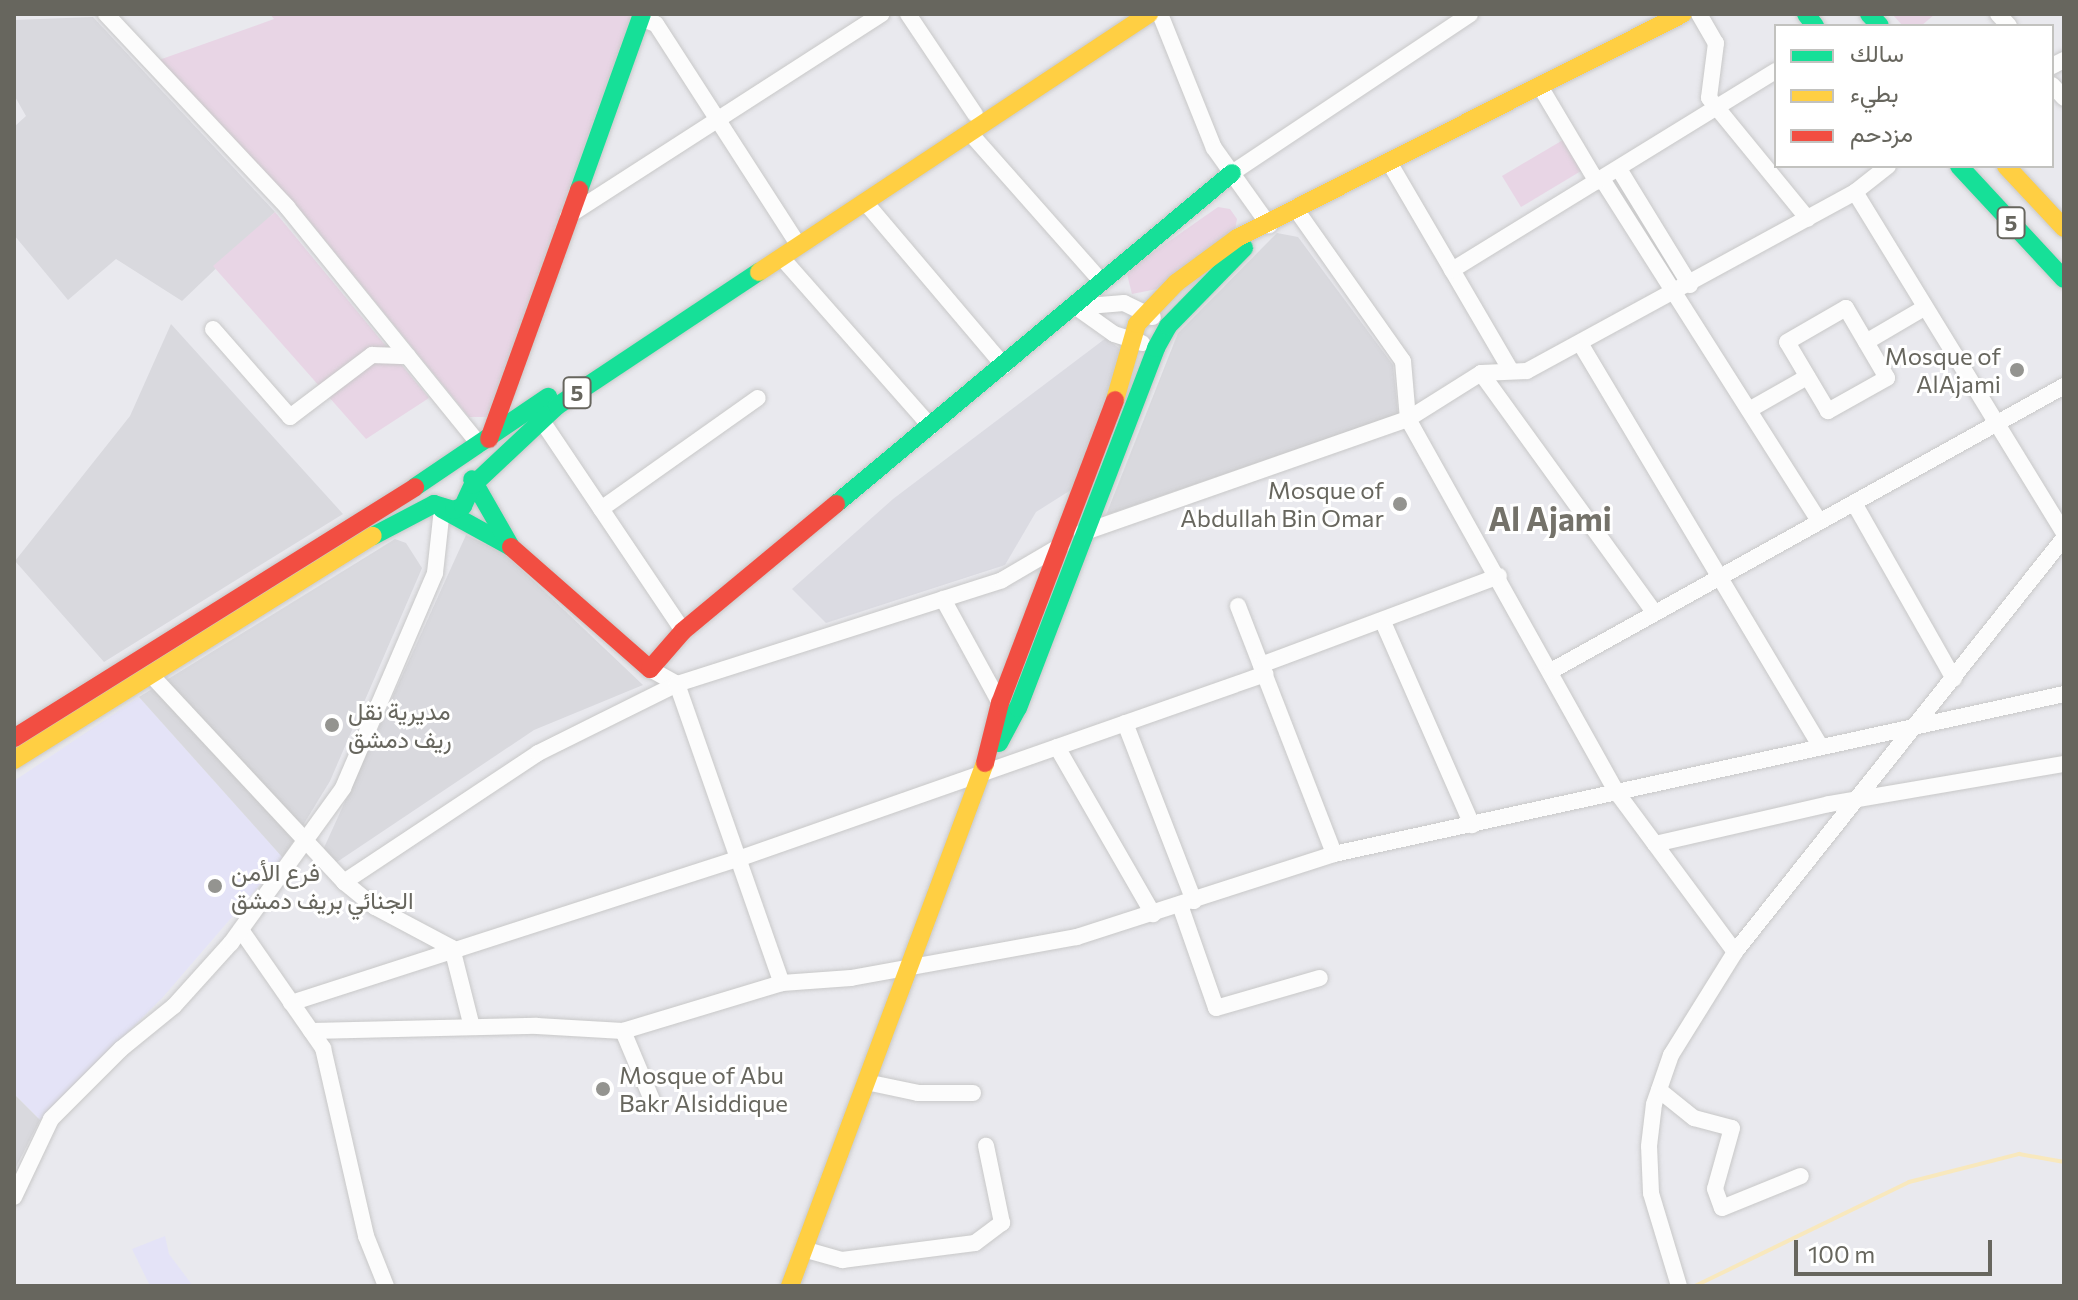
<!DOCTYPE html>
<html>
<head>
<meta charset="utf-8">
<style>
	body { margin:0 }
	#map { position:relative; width:2078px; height:1300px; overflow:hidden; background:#e9e9ee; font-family:Commissioner,Vazirmatn,sans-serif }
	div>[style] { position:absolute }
	.commercial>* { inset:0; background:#e4e3f7 }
	.industrial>* { inset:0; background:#d9d9de }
	.education>* { inset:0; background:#dbdbe2 }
	.green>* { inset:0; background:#e8d5e5 }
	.stream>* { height:4px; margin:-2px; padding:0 2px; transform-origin:2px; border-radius:2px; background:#f8e8bd }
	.roads { filter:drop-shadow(0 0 2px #c8c8c8) drop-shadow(0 0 2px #c8c8c8) }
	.street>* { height:16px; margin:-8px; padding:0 8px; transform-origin:8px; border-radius:8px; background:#fcfcfc }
	.fast>* { height:18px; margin:-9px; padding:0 9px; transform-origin:9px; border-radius:9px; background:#16e098 }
	.slow>* { height:18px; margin:-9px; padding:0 9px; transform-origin:9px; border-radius:9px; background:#ffcf43 }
	.jam>* { height:18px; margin:-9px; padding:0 9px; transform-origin:9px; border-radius:9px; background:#f24e42 }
	.dots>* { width:22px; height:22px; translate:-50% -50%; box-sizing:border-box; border:4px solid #fff; border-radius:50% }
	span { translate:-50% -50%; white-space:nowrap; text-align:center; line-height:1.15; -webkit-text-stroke:6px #fff; paint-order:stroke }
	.shield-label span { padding:2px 6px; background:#fff; border:2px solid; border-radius:6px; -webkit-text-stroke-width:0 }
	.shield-label { font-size:22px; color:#67665e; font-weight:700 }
	.poi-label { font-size:24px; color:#67665e }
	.right { translate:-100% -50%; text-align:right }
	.left { translate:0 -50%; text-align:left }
	.district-label { font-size:32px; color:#74726a; font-weight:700 }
	.frame { position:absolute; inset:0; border:16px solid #67665e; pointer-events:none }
	.legend { position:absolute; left:1774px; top:24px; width:280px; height:144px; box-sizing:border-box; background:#fff; border:2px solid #c2c2bf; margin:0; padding:10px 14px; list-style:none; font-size:24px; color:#67665e }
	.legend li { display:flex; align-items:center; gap:16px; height:40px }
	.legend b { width:40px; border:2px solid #c2c2bf }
	.scale { position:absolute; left:1794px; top:1240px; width:198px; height:36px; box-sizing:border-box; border:4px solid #67665e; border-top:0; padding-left:10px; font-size:24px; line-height:28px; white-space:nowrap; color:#67665e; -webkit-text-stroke:6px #fff; paint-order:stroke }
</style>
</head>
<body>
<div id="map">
	<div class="commercial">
		<div style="clip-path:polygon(139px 697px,283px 858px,163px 997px,40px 1120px,14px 1094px,14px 781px)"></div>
		<div style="clip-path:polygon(165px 1236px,169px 1254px,193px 1286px,150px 1286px,132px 1249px)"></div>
	</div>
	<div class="industrial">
		<div style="clip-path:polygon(93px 17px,275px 212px,182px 301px,116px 259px,68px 300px,14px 235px,14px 127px,26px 116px,14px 95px,14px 20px)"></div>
		<div style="clip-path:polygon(1277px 233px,1298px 237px,1393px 365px,1398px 414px,1106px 515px,1178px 333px)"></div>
		<div style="clip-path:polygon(171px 324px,343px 514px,104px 662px,15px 561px,130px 416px)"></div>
		<div style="clip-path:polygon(466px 535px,504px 553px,643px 685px,534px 730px,337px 862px,323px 850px)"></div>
		<div style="clip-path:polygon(395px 539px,406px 543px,422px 568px,330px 781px,283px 858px,139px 697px)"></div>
		<div style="clip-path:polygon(14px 1094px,40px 1120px,14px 1171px)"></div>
	</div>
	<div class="education">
		<div style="clip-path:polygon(1106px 338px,1125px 353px,1074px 488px,1036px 512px,1005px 565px,826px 623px,792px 589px,893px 499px)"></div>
	</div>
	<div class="green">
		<div style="clip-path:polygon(270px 14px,632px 14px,487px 417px,469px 417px,297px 206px,159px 60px,274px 19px)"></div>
		<div style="clip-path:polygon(1892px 14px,1935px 14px,1921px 26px,1903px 26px)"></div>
		<div style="clip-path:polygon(1563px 140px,1581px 171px,1521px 207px,1502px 176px)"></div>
		<div style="clip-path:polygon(1218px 207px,1230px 209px,1237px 219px,1235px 230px,1157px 289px,1132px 294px,1127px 274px,1138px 263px)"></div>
		<div style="clip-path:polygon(275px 212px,429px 398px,366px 439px,213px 266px)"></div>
	</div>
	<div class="stream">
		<div style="left:1695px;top:1286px;width:238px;rotate:-25.9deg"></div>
		<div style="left:1909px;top:1182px;width:114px;rotate:-14.3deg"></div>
		<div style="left:2019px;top:1154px;width:46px;rotate:10.1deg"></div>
	</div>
	<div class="roads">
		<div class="street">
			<div style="left:106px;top:14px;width:265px;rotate:46.8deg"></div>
			<div style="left:287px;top:207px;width:306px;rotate:51deg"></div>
			<div style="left:908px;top:14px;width:120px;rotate:56.2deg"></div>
			<div style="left:1160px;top:14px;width:144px;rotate:68.1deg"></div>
			<div style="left:1214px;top:148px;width:95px;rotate:54.5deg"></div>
			<div style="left:1699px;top:14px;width:34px;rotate:60deg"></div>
			<div style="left:1716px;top:43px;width:55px;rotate:97.3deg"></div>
			<div style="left:1709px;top:98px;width:156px;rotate:50.7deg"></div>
			<div style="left:1998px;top:14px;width:16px;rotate:47deg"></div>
			<div style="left:640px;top:18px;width:17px;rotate:21deg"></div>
			<div style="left:656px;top:24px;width:264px;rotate:57.2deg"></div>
			<div style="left:2052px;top:66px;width:13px;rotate:-27deg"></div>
			<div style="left:2052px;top:85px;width:18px;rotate:47deg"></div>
			<div style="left:1541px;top:88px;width:109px;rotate:59.2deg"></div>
			<div style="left:970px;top:133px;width:195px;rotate:48.5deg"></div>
			<div style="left:1389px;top:162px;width:240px;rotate:59.7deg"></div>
			<div style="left:1619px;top:169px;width:136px;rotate:58.5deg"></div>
			<div style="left:1232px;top:173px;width:286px;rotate:-33.7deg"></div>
			<div style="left:1602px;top:179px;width:406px;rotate:57.6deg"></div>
			<div style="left:1855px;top:192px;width:400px;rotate:58.5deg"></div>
			<div style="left:865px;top:202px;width:215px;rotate:49.7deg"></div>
			<div style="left:1295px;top:208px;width:187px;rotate:54.8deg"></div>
			<div style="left:1403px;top:361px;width:58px;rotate:85.1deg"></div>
			<div style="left:1408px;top:419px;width:430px;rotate:60.8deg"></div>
			<div style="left:1618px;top:794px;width:197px;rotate:53.5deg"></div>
			<div style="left:568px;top:216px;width:373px;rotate:-32.8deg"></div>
			<div style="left:782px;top:258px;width:225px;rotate:48.6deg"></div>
			<div style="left:1452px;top:270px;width:380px;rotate:-31.6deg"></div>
			<div style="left:1846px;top:308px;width:81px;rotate:59.6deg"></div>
			<div style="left:1887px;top:378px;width:68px;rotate:150.8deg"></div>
			<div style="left:1828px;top:411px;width:80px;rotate:-120.7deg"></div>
			<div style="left:1787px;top:342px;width:68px;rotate:-30deg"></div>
			<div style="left:213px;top:329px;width:117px;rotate:48.8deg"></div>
			<div style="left:290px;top:417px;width:103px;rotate:-37.1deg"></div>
			<div style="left:372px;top:355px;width:36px;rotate:2deg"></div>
			<div style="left:1866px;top:342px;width:67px;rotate:-30.4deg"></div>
			<div style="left:1142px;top:343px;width:29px;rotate:-162deg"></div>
			<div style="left:1114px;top:334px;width:47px;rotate:-144.6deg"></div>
			<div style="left:1076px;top:307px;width:48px;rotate:-4.8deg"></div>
			<div style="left:1124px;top:303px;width:32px;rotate:26deg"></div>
			<div style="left:1580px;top:343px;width:470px;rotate:59.2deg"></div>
			<div style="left:1481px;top:373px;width:296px;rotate:54.1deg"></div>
			<div style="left:1749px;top:410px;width:67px;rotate:-29.6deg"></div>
			<div style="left:542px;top:421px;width:253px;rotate:56.1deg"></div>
			<div style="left:1854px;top:503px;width:202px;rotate:60.4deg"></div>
			<div style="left:601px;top:509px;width:192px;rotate:-35.3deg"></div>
			<div style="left:1082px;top:533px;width:345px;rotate:-19.3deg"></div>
			<div style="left:1408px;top:419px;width:86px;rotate:-32.2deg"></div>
			<div style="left:1481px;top:373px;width:46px;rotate:-2.5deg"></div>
			<div style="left:1527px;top:371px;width:374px;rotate:-28.6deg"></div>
			<div style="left:1855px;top:192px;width:42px;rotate:-38.2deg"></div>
			<div style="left:943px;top:599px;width:119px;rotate:61.3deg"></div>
			<div style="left:1238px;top:606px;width:266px;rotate:68.8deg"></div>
			<div style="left:1383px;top:622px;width:222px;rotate:66.3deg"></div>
			<div style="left:1261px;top:665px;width:254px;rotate:-20.5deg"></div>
			<div style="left:650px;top:669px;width:31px;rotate:29deg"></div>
			<div style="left:677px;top:684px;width:341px;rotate:-17.7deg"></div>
			<div style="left:1002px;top:580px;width:69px;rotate:-30.3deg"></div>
			<div style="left:1551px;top:671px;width:587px;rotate:-29.05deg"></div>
			<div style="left:152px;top:676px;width:282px;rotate:47deg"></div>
			<div style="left:344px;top:882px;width:40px;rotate:39deg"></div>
			<div style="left:375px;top:907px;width:87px;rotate:28deg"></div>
			<div style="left:452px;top:948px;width:81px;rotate:75.8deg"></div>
			<div style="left:1125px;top:723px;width:191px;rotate:68.8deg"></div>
			<div style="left:1057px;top:747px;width:193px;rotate:60.1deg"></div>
			<div style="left:1655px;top:844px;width:179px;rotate:-12.9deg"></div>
			<div style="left:1829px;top:804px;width:238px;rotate:-9.7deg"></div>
			<div style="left:344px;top:882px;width:233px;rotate:-33.6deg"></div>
			<div style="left:538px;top:753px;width:155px;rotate:-26.4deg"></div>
			<div style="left:677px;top:684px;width:317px;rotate:70.7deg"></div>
			<div style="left:1180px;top:905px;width:109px;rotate:70.7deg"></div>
			<div style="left:1216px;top:1008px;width:108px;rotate:-16.1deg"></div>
			<div style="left:241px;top:930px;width:144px;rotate:55.2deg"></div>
			<div style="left:323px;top:1048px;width:193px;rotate:77.1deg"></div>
			<div style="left:366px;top:1236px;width:54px;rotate:68.2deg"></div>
			<div style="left:291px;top:1003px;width:470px;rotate:-17.9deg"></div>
			<div style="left:738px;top:859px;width:559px;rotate:-19.34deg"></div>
			<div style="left:311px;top:1031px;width:226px;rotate:-1.3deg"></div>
			<div style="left:537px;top:1026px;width:86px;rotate:3.3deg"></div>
			<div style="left:623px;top:1031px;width:166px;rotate:-16.8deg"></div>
			<div style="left:782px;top:983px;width:69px;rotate:-4.1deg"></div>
			<div style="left:851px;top:978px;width:230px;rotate:-10.3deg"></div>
			<div style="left:1077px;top:937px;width:270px;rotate:-17.9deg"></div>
			<div style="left:1334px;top:854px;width:747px;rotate:-12.36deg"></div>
			<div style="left:623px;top:1031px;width:75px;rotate:67.2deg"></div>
			<div style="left:866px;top:1082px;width:53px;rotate:11.9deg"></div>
			<div style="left:918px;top:1093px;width:55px"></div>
			<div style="left:1659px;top:1090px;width:45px;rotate:38.7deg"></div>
			<div style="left:1694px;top:1118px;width:39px;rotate:15deg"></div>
			<div style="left:1732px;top:1128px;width:63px;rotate:105.6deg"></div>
			<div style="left:1715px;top:1189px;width:20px;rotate:70deg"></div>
			<div style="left:1722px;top:1208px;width:85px;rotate:-22.1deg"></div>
			<div style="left:14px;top:1197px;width:86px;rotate:-64.6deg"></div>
			<div style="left:51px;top:1119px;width:99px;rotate:-45deg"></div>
			<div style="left:121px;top:1049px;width:68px;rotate:-39.1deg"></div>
			<div style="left:174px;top:1006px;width:85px;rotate:-47.9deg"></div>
			<div style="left:231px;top:943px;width:191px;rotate:-54.1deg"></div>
			<div style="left:343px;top:788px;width:234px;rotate:-66.8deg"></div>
			<div style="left:435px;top:573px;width:64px;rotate:-83.8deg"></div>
			<div style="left:803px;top:1249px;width:41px;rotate:15.8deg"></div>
			<div style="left:842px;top:1260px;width:134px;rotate:-7.3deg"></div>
			<div style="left:975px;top:1243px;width:34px;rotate:-37deg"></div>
			<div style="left:1002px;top:1223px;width:79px;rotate:-101.7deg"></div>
			<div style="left:1679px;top:1286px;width:97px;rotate:-106.8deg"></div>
			<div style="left:1651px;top:1193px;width:47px;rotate:-92.4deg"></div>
			<div style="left:1649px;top:1146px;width:42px;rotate:-83.2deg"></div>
			<div style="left:1654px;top:1104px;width:52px;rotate:-70.9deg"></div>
			<div style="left:1671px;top:1055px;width:121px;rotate:-58.1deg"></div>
			<div style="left:1735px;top:952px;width:529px;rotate:-51.53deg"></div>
		</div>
		<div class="fast">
			<div style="left:1806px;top:14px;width:15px;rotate:53deg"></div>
			<div style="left:1869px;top:14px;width:16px;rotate:47deg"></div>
			<div style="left:1959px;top:166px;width:154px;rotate:47.1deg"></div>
			<div style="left:579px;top:190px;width:187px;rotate:-70.3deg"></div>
			<div style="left:415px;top:487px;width:161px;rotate:-34.1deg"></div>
			<div style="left:836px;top:504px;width:516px;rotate:-39.89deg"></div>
			<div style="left:442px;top:509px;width:79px;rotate:28.8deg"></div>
			<div style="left:511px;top:547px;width:78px;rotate:-119.8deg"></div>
			<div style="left:373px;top:536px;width:69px;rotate:-27.7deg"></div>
			<div style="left:434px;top:504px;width:21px;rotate:17deg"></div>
			<div style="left:454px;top:510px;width:10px;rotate:-24deg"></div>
			<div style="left:463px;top:506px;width:23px;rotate:-65deg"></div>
			<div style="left:473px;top:485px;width:115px;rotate:-43.2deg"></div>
			<div style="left:557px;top:406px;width:242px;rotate:-33.6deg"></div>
			<div style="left:999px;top:743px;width:40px;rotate:-62deg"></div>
			<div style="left:1018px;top:708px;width:386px;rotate:-69deg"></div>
			<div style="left:1156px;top:348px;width:25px;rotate:-61deg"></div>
			<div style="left:1168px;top:326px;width:109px;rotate:-45.7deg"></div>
		</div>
		<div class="slow">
			<div style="left:2006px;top:166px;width:85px;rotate:46.9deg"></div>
			<div style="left:759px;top:272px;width:468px;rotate:-33.5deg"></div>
			<div style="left:1115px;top:400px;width:79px;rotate:-73.9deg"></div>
			<div style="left:1137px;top:324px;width:57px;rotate:-46.4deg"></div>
			<div style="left:1176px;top:283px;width:76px;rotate:-36.4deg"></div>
			<div style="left:1237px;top:238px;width:499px;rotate:-26.7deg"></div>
			<div style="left:14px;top:760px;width:423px;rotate:-32deg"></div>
			<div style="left:790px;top:1286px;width:558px;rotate:-69.55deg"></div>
		</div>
		<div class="jam">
			<div style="left:489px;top:439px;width:265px;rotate:-70.1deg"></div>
			<div style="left:511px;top:547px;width:185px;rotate:41.3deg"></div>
			<div style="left:650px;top:669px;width:50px;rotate:-49deg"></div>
			<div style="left:683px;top:631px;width:199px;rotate:-39.7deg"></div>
			<div style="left:14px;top:738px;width:473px;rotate:-32deg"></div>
			<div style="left:985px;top:763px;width:62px;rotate:-76deg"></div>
			<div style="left:1000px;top:703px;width:324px;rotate:-69.2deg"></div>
		</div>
	</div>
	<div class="dots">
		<div style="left:2017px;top:370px;background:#949490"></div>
		<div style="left:1400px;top:504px;background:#949490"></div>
		<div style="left:332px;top:725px;background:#949490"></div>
		<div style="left:215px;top:886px;background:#949490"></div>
		<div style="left:603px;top:1089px;background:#949490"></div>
	</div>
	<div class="shield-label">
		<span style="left:2011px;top:223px">5</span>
		<span style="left:577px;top:393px">5</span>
	</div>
	<div class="poi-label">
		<span class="right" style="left:2001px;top:370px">Mosque of<br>AlAjami</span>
		<span class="right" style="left:1384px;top:504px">Mosque of<br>Abdullah Bin Omar</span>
		<span class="left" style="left:348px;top:725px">مديرية نقل<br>ريف دمشق</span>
		<span class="left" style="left:231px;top:886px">فرع الأمن<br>الجنائي بريف دمشق</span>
		<span class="left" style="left:619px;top:1089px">Mosque of Abu<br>Bakr Alsiddique</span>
	</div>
	<div class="district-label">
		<span style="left:1550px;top:518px">Al Ajami</span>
	</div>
	<div class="frame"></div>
	<ul class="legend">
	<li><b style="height:10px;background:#16e098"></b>سالك</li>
	<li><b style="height:10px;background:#ffcf43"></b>بطيء</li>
	<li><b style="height:10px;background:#f24e42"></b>مزدحم</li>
	</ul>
	<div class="scale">100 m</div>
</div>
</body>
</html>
